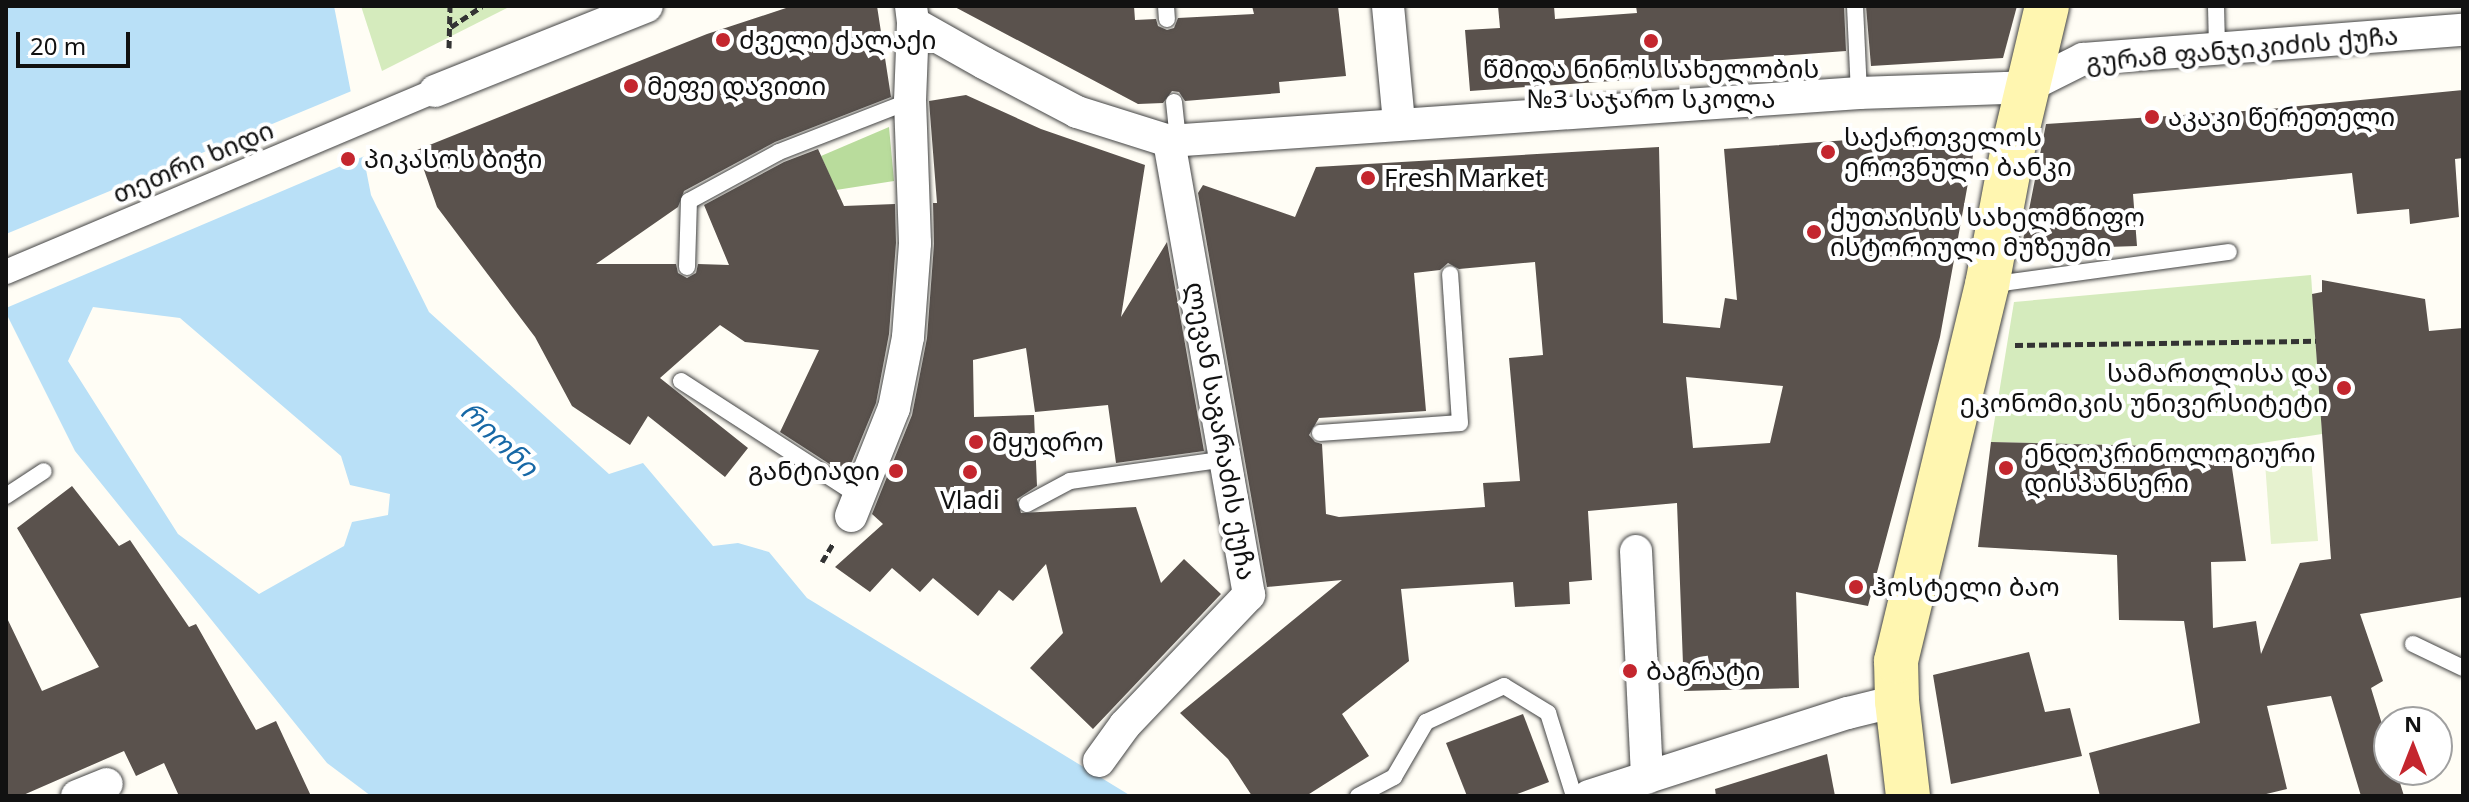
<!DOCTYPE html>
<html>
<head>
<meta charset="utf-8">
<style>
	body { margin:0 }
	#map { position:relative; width:2469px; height:802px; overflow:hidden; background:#fffdf5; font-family:Georgia,"Noto Sans Georgian",serif }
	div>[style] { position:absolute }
	.green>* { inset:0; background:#d5ebbd }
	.forest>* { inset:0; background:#b9dc9c }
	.pitch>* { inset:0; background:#e6f2cf }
	.water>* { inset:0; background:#b9e0f7 }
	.pier>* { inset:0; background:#fffdf5 }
	.building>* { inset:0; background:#5a524d }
	.path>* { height:5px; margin-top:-2.5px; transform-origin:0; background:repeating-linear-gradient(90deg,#333 0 8px,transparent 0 12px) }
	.roads { filter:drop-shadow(0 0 2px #444) drop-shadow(0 0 2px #444) }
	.service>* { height:16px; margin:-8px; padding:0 8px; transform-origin:8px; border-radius:8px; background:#fff }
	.pedestrian>* { height:24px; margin:-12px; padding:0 12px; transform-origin:12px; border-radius:12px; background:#fff }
	.minor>* { height:32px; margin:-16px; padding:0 16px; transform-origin:16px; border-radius:16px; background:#fff }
	.secondary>* { height:44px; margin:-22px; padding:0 22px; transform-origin:22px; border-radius:22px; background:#fff6b0 }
	.dots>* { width:22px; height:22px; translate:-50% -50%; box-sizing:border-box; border:4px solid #fff; border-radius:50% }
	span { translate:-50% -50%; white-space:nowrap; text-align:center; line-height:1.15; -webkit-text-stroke:8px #fff; paint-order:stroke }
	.poi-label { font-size:26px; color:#111 }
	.left { translate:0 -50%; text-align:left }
	.right { translate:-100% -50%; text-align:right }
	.street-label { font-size:26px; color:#111 }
	.water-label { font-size:28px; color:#1768a6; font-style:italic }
	.frame { position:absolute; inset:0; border:8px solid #111; pointer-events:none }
	.north { position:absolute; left:2373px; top:706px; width:80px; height:80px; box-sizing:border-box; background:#fff; border:2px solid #a0a0a0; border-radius:50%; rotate:0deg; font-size:22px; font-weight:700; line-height:32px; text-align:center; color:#111 }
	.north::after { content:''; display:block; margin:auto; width:28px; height:36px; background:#c4262e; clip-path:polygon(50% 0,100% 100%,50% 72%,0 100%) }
	.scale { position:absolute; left:16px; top:32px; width:114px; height:36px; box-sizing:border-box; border:4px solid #111; border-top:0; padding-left:10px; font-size:24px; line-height:28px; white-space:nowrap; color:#111; -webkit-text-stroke:6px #fff; paint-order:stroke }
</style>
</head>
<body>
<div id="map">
	<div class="green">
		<div style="clip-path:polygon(361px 6px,511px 6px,382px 71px)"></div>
		<div style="clip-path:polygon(2311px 275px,2322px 434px,2229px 448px,1991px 442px,2014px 302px)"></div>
	</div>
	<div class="forest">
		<div style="clip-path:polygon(889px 127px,894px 181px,836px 190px,821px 156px)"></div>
	</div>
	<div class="pitch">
		<div style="clip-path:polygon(2310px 446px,2318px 541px,2271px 544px,2264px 449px)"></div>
	</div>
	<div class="water">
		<div style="clip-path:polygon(evenodd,6px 6px,334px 6px,371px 195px,429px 312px,609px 474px,643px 463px,713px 546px,738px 543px,769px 552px,807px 598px,1131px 796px,371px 796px,327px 763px,75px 451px,6px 313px,6px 6px,93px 307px,180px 318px,341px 456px,350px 485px,390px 494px,388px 515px,352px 522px,344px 546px,259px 594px,178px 534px,68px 361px,93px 307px)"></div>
	</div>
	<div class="pier">
		<div style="clip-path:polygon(354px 90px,367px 155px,6px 308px,6px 234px)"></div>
	</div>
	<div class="building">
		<div style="clip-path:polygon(792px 6px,877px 6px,891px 97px,775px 142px,684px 191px,678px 207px,596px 264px,676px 264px,678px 273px,687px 278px,696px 273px,698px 264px,729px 265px,704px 205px,784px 162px,818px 149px,844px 206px,895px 204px,896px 243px,889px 334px,876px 403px,848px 471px,831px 465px,780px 432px,819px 350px,745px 342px,720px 325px,660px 378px,748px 448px,725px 477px,648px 416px,630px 445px,572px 406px,535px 337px,437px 207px,417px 150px,707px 34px)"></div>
		<div style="clip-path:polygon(953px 6px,1134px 6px,1135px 20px,1156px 19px,1158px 26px,1167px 30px,1174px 28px,1178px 18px,1254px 14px,1252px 6px,1338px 6px,1346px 76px,1279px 82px,1280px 93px,1185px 101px,1179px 92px,1172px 91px,1163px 103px,1138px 104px)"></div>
		<div style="clip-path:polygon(1498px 6px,1554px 6px,1555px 19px,1637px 13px,1636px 6px,1844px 6px,1846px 51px,1668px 64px,1669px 77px,1470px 91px,1465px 30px,1500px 28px)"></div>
		<div style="clip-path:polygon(1866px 6px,2017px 6px,2003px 58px,1871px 66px)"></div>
		<div style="clip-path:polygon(2463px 90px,2463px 158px,2455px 159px,2459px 217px,2410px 224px,2409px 209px,2357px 214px,2352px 173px,2133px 194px,2137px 246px,2021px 250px,2046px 124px,2259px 110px)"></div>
		<div style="clip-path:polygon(966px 95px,1041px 129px,1145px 165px,1121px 317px,1167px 242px,1204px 451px,1116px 463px,1108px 405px,1035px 412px,1026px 348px,973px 360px,974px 417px,1034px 415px,1037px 486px,1017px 499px,1021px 513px,1136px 507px,1161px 583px,1184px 559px,1221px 594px,1093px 729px,1030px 668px,1063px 633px,1046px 564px,1013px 601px,999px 590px,978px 616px,933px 578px,920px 592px,892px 568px,870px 592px,835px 567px,883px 524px,872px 514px,912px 415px,927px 338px,934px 244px,933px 203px,937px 203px,929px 101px)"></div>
		<div style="clip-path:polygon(evenodd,1960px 132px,1974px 150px,1940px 337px,1868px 606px,1796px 592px,1799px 688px,1684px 691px,1677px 503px,1588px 511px,1592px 580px,1569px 582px,1570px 604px,1515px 607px,1513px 582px,1401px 589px,1409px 661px,1342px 714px,1369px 756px,1306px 796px,1252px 796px,1228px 759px,1180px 713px,1342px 580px,1267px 587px,1198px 193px,1203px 185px,1295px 217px,1316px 167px,1659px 147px,1663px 323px,1720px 328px,1725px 298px,1737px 300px,1724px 149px,1960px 132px,1535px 262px,1543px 355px,1509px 358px,1520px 481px,1483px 483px,1485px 507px,1339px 517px,1326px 514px,1322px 444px,1315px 442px,1309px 435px,1319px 418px,1426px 411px,1414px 273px,1440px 270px,1448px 263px,1459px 269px,1535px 262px,1960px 132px,1686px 377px,1783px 386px,1770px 443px,1693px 448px,1686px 377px)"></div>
		<div style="clip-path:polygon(2322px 280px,2425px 299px,2429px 331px,2463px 328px,2463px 597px,2360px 614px,2383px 681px,2371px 688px,2389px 747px,2389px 770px,2396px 770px,2404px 796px,2361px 796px,2331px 696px,2267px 706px,2287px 789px,2258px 796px,2100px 796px,2089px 753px,2200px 723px,2184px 621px,2119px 620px,2117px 555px,1978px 547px,1991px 442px,2229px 448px,2246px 561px,2211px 562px,2213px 628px,2256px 621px,2261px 654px,2300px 563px,2331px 559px,2312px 294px,2322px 292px)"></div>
		<div style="clip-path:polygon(72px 486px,119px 546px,130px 540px,189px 627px,196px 624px,256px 730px,276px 721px,311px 796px,179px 796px,164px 763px,136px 776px,124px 751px,21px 796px,6px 796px,6px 616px,42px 691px,99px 667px,17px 528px)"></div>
		<div style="clip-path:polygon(2029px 652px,2045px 712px,2070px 708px,2082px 756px,1951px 784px,1933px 675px)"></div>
		<div style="clip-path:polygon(1523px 714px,1549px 782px,1512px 796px,1467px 796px,1446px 743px)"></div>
		<div style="clip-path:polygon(1827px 754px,1835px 796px,1716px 796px,1715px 789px)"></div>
	</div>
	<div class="path">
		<div style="left:451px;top:27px;width:37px;rotate:-34deg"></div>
		<div style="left:449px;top:48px;width:42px;rotate:-88.6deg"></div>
		<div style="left:2015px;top:345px;width:301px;rotate:-0.8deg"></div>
		<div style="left:822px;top:562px;width:21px;rotate:-59deg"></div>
	</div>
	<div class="roads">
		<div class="service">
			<div style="left:1166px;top:6px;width:13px;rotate:86deg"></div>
			<div style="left:1855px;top:6px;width:87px;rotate:87.4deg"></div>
			<div style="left:2216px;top:6px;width:42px;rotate:88.6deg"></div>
			<div style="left:1174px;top:102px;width:38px;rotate:84deg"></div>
			<div style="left:687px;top:267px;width:66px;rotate:-88.3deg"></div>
			<div style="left:689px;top:201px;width:102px;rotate:-28.6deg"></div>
			<div style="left:779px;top:152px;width:141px;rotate:-21.3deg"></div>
			<div style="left:1988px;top:285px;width:243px;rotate:-7.8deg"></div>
			<div style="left:681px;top:381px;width:210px;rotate:32.9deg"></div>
			<div style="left:1320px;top:433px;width:140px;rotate:-4.1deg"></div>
			<div style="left:1460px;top:423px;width:149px;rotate:-93.8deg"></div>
			<div style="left:6px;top:496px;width:45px;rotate:-33.3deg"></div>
			<div style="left:1027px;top:504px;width:49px;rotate:-28.1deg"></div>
			<div style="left:1070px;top:481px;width:159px;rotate:-8deg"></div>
			<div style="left:2413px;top:644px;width:55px;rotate:25.6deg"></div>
			<div style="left:1358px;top:796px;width:41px;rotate:-27.8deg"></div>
			<div style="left:1394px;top:777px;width:64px;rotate:-59.8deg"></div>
			<div style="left:1426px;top:722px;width:86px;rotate:-24.8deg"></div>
			<div style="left:1504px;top:686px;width:52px;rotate:31.5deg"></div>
			<div style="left:1548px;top:713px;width:87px;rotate:72.6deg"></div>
		</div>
		<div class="pedestrian">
			<div style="left:6px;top:272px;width:466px;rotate:-22.9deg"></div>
		</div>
		<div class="minor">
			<div style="left:911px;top:6px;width:17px;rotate:83deg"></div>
			<div style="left:913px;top:23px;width:81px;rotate:29.4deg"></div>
			<div style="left:984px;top:63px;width:105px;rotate:27.8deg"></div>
			<div style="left:1077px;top:112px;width:96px;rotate:17.5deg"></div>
			<div style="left:1169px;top:141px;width:692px;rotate:-3.98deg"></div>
			<div style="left:1859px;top:93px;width:168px;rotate:-2deg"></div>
			<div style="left:2027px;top:87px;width:63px;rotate:-26.6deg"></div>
			<div style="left:2083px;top:59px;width:381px;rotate:-4.4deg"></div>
			<div style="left:1388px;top:6px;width:117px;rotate:84.6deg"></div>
			<div style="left:435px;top:91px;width:228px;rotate:-21.8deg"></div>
			<div style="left:851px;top:516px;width:116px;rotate:-68.3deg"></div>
			<div style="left:894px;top:408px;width:72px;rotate:-78.8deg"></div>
			<div style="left:908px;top:337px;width:94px;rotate:-85.7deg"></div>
			<div style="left:915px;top:243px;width:142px;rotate:-92deg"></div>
			<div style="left:910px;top:101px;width:78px;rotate:-87.8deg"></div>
			<div style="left:1636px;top:551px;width:227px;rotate:87.2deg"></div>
			<div style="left:1099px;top:761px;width:44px;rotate:-54.2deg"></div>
			<div style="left:1125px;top:725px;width:180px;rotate:-46.4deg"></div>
			<div style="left:1249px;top:595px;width:461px;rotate:-100deg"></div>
			<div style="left:77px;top:796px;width:32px;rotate:-22deg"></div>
			<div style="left:1589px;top:796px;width:272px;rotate:-17.8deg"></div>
			<div style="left:1848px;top:713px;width:50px;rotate:-13.8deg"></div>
		</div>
		<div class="secondary">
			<div style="left:1908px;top:796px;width:96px;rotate:-96.6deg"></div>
			<div style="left:1897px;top:701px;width:40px;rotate:-91.4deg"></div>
			<div style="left:1896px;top:661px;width:387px;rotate:-76.4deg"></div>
			<div style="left:1987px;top:285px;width:134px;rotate:-79.3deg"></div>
			<div style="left:2012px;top:153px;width:151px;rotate:-76.6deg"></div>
		</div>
	</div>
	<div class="dots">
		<div style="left:723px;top:40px;background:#c4262e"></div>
		<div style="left:1651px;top:41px;background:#c4262e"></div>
		<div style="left:631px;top:86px;background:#c4262e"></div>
		<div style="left:2152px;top:117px;background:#c4262e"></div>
		<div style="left:1828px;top:152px;background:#c4262e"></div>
		<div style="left:348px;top:159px;background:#c4262e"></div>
		<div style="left:1368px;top:178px;background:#c4262e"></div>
		<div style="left:1814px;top:232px;background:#c4262e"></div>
		<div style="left:2344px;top:388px;background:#c4262e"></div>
		<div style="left:976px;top:442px;background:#c4262e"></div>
		<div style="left:2006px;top:468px;background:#c4262e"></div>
		<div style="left:896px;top:471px;background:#c4262e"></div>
		<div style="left:970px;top:472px;background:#c4262e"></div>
		<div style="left:1856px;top:587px;background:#c4262e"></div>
		<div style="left:1630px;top:671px;background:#c4262e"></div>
	</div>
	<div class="poi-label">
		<span class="left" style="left:739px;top:40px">ძველი ქალაქი</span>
		<span style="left:1651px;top:84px">წმიდა ნინოს სახელობის<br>№3 საჯარო სკოლა</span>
		<span class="left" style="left:647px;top:86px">მეფე დავითი</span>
		<span class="left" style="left:2168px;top:117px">აკაკი წერეთელი</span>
		<span class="left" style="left:1844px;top:152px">საქართველოს<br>ეროვნული ბანკი</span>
		<span class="left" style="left:364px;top:159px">პიკასოს ბიჭი</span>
		<span class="left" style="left:1384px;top:178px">Fresh Market</span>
		<span class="left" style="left:1830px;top:232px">ქუთაისის სახელმწიფო<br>ისტორიული მუზეუმი</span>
		<span class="right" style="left:2328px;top:388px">სამართლისა და<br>ეკონომიკის უნივერსიტეტი</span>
		<span class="left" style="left:992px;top:442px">მყუდრო</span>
		<span class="left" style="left:2024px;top:468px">ენდოკრინოლოგიური<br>დისპანსერი</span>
		<span class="right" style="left:880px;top:471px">განტიადი</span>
		<span style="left:970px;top:500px">Vladi</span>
		<span class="left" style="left:1872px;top:587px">ჰოსტელი ბაო</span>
		<span class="left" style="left:1646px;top:671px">ბაგრატი</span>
	</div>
	<div class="street-label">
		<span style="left:2242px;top:49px;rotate:-5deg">გურამ ფანჯიკიძის ქუჩა</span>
		<span style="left:193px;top:162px;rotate:-23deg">თეთრი ხიდი</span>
		<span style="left:1221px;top:431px;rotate:80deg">ლევან საგარაძის ქუჩა</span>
	</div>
	<div class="water-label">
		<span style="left:500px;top:438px;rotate:44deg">რიონი</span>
	</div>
	<div class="frame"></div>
	<div class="north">N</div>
	<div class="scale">20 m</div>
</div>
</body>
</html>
